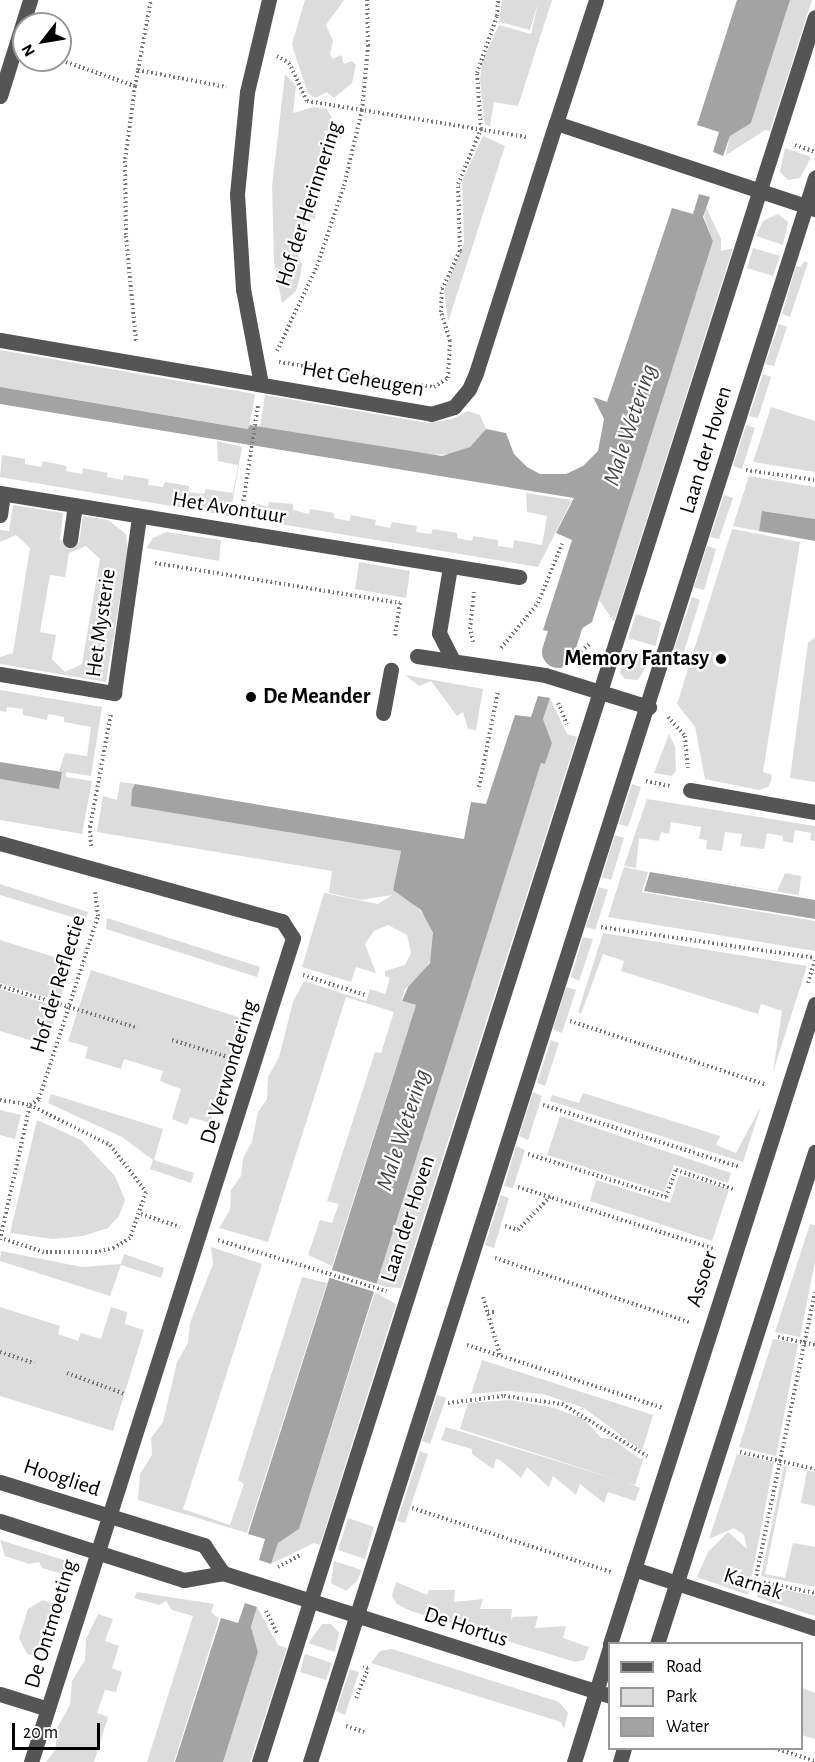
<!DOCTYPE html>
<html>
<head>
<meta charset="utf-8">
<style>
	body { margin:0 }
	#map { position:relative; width:815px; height:1762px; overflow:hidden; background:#fff; font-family:"Alegreya Sans",sans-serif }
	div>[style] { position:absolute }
	.green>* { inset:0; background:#dcdcdc }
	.water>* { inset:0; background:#a3a3a3 }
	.pier>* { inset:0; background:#fff }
	.canal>* { height:32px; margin:-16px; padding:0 16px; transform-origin:16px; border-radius:16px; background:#a3a3a3 }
	.path>* { height:4px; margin-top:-2px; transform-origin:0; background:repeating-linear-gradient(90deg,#777 0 1.5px,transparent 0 4.5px) }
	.minor>* { height:15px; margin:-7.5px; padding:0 7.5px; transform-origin:7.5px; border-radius:7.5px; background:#555 }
	.dots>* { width:16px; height:16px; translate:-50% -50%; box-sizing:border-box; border:3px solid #fff; border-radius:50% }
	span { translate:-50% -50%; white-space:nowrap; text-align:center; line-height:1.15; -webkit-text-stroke:4.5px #fff; paint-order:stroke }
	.street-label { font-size:22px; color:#000 }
	.poi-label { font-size:22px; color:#000; font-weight:700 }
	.right { translate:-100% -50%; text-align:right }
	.left { translate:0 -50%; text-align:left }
	.water-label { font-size:24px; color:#444; font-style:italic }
	.legend { position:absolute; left:608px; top:1642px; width:195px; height:108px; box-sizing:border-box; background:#fff; border:2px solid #999; margin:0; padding:8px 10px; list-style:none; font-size:18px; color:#000 }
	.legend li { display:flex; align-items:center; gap:12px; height:30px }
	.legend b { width:30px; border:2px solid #999 }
	.north { position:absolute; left:12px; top:12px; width:60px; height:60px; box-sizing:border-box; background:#fff; border:2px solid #999; border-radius:50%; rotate:239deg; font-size:16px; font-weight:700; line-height:24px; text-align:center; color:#000 }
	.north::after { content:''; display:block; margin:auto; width:21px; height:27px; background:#000; clip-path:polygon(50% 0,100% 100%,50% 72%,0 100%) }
	.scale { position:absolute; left:12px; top:1723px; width:88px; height:27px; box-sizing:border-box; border:3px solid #000; border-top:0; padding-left:8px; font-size:18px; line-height:21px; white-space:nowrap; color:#000; -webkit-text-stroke:4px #fff; paint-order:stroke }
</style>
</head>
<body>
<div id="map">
	<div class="green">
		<div style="clip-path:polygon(305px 0,344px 0,326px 25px,333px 41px,330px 54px,333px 59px,341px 55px,344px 64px,352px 61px,356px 65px,352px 83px,334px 98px,327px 92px,315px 98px,308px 93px,297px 61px,292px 44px)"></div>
		<div style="clip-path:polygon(502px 0,552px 0,518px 106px,494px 102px,490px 126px,485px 125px,480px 80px,482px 62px,499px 25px,531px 34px,538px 3px,530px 30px,499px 22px)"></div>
		<div style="clip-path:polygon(790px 0,812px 0,770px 131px,765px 130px,726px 155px,730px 135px,751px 123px)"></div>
		<div style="clip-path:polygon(285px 74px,296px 86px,293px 113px,314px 107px,327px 109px,342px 137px,335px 143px,332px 132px,324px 131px,329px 142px,329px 169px,312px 187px,317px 198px,315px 218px,301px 227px,304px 238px,296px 249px,302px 265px,300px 277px,296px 291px,282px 303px,274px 262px,272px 186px)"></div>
		<div style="clip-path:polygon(483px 136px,505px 146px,448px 322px,444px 291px,464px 243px,462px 181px)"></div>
		<div style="clip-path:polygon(785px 148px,811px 157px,800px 178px,788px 180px,780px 172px)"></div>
		<div style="clip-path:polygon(706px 207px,721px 239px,721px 251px,733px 248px,614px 622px,599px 600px,713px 241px,704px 217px)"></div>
		<div style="clip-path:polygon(778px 214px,788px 222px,783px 245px,756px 236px,763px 221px)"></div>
		<div style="clip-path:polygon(753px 248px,780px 256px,773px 276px,747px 268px)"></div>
		<div style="clip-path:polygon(804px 261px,808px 263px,790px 317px,782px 314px,796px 266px,801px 267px)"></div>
		<div style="clip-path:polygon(779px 324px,787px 327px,774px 366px,765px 364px)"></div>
		<div style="clip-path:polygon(0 350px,255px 394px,249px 429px,0 387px)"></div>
		<div style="clip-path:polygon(763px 374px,771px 377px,758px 418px,749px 416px)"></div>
		<div style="clip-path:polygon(265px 395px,428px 423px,452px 419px,468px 411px,480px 415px,486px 429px,470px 447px,456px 454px,429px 455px,260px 427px)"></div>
		<div style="clip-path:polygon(771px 407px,815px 421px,815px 472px,753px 462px)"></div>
		<div style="clip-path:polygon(746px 425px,755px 428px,742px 469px,733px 466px)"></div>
		<div style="clip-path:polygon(217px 441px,242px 447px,230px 516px,0 477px,2px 455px,25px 459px,25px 464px,41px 467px,43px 461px,67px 466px,66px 471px,82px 474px,83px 468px,108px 473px,107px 477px,123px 480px,124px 475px,149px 479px,148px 485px,163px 487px,165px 482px,189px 486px,189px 492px,204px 494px,206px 489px,233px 493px,238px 465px,218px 461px)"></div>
		<div style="clip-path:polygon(749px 476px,815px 487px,815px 519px,763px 511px,759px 531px,733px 526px)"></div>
		<div style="clip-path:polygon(526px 493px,572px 500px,538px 567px,249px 519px,252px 502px,268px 507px,269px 502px,293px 504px,293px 510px,309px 514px,310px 509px,334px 513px,334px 518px,349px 521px,351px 515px,376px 520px,375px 525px,390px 528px,392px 522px,417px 526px,416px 532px,431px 534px,433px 529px,457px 533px,457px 538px,472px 541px,473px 536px,498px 540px,498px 546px,513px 548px,514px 540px,542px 545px,547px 516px,527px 512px)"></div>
		<div style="clip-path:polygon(724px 495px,733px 498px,719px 539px,710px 537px)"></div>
		<div style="clip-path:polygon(evenodd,13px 505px,63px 513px,60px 540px,79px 543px,83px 516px,108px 520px,126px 534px,128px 551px,106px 682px,0 664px,0 657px,13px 653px,30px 548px,16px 535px,0 542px,0 530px,9px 531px,13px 505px,86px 546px,100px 559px,82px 664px,65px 672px,52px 659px,56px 635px,40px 632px,50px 575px,65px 577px,69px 553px,86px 546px)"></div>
		<div style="clip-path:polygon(732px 529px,800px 542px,763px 772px,772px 775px,771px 781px,768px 787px,759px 790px,705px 779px,695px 727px,677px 704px)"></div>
		<div style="clip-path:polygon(167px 532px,221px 540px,219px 561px,146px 548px,153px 538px)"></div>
		<div style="clip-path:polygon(707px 546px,716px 549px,704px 590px,694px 587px)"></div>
		<div style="clip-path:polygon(359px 562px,410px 571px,406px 598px,355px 589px)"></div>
		<div style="clip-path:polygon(692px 597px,700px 600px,683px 655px,673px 652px)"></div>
		<div style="clip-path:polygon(636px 614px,661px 622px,656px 646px,628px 638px)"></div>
		<div style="clip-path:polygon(815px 637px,815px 782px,790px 778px,808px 643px)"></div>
		<div style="clip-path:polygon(625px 649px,652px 657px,638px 680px,625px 679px,620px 673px)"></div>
		<div style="clip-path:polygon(405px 675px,483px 689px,476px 730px,468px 729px,463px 712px,457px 716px,431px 681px,419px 686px)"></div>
		<div style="clip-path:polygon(0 690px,102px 707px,91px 776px,66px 772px,66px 777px,92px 781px,82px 834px,0 820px,0 779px,59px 788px,62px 772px,59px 771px,65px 753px,87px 756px,91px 727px,64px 722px,64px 717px,48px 714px,47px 720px,23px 715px,23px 709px,7px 707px,6px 712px,0 711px)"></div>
		<div style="clip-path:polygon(550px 698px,567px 734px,577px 737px,401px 1288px,386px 1287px,374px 1283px,541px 763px,545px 764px,552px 743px,543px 719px)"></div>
		<div style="clip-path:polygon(669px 734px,675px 747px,676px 771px,672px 776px,654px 773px)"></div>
		<div style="clip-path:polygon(120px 782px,135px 784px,131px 806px,401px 851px,393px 890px,415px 905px,427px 919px,433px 934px,433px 955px,424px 972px,405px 989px,401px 1001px,416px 1005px,332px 1266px,308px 1255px,320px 1220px,332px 1223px,339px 1204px,327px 1201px,375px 1052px,381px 1053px,394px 1012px,346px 997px,268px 1242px,219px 1228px,230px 1210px,231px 1190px,241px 1176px,243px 1158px,252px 1142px,258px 1112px,267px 1099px,268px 1077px,279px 1057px,293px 1002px,304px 981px,366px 1001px,370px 989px,385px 994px,390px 978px,385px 976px,385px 971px,405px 965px,411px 953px,407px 935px,388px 925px,374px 931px,365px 944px,376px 973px,356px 967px,351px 982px,302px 967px,324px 893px,378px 904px,392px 895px,361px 900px,329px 893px,332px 871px,97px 832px,103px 796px,117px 800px)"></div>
		<div style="clip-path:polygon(632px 784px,641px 787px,628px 827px,619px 824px)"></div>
		<div style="clip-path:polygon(647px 799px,815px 826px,815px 841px,810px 840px,811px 833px,795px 830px,793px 843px,783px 841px,783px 836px,767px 833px,764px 849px,740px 846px,742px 834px,725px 832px,722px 851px,706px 849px,707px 840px,699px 839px,701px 827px,671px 822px,669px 834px,661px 832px,659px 841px,639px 838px,636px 868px,777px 891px,785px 873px,801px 876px,799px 895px,815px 898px,624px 866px)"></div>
		<div style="clip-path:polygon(615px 835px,624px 838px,611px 880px,602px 877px)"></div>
		<div style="clip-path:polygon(624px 867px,648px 872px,642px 892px,815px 921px,815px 951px,608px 917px)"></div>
		<div style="clip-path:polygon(0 884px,88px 912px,85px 921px,0 895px)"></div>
		<div style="clip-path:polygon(599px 887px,608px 890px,595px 930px,586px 927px)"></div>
		<div style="clip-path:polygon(107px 918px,260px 967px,257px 977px,106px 929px)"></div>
		<div style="clip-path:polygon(603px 933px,807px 966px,773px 1072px,782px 1011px,761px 1004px,758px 1014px,621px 971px,624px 961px,603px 954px,581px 1014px,578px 1012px)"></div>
		<div style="clip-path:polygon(583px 937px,593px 939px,579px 981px,571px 977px)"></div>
		<div style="clip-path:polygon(0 940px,70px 962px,60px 1001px,0 983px)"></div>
		<div style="clip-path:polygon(91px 970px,244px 1019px,210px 1123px,190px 1117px,187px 1125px,172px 1119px,181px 1089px,160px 1081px,163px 1071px,124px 1059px,121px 1069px,85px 1058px,88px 1047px,68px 1041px)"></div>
		<div style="clip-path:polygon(566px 987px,576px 990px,562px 1033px,553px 1029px)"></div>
		<div style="clip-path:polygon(0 989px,58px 1007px,46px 1045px,0 1031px)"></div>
		<div style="clip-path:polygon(551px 1040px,559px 1043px,545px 1086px,537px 1083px)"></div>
		<div style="clip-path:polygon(533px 1092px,542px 1096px,528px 1140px,519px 1136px)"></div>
		<div style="clip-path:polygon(583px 1093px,720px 1136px,716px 1145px,736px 1153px,761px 1106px,743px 1162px,550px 1101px,552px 1095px,579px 1103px)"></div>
		<div style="clip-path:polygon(51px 1094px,163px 1129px,154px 1160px,194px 1173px,191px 1183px,150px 1169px,153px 1160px,122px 1137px,48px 1103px)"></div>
		<div style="clip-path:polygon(0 1110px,21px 1115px,15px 1139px,0 1135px)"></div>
		<div style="clip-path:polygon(560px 1116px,731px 1173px,728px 1183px,674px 1165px,664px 1192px,547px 1155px)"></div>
		<div style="clip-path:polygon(37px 1120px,81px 1140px,115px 1176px,125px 1200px,119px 1216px,108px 1228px,83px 1236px,53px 1239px,10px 1233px)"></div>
		<div style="clip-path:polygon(516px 1146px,525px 1150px,513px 1188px,504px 1186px)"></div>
		<div style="clip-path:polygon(679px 1175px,729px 1189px,712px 1241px,590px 1201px,596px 1180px,670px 1203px)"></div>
		<div style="clip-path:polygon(501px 1195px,509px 1198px,494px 1248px,485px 1245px)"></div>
		<div style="clip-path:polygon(810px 1224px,815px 1225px,815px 1262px,800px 1337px,775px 1332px)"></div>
		<div style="clip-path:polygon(211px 1247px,262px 1264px,183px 1509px,230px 1525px,244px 1484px,238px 1480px,302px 1277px,327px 1283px,247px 1533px,138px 1500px,140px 1474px,152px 1455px,151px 1438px,163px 1422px,177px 1362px,188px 1343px,190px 1323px,213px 1264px)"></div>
		<div style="clip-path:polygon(1px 1251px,82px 1267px,121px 1264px,124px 1254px,164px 1268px,161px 1278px,121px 1265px,110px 1296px,0 1261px)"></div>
		<div style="clip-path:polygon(375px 1292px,396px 1304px,320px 1545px,314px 1543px,271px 1564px,278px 1543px,299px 1529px)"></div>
		<div style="clip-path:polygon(0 1307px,60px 1326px,58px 1334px,78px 1341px,81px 1333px,101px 1339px,111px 1307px,127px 1312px,125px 1324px,144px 1330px,113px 1431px,0 1396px)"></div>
		<div style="clip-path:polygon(773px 1339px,798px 1344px,776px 1456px,739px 1447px)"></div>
		<div style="clip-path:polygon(482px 1360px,653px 1415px,642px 1451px,584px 1408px,543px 1394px,507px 1391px,471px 1394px)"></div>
		<div style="clip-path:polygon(437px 1395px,446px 1398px,430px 1444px,422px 1441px)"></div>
		<div style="clip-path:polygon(510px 1400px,554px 1408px,584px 1419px,601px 1438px,612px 1439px,640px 1459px,644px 1457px,635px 1485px,628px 1483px,640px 1488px,635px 1501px,608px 1492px,604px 1503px,580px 1484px,576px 1495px,553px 1476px,549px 1487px,527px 1467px,521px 1478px,500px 1460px,496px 1459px,493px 1469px,472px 1454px,472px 1449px,441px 1440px,446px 1427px,628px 1483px,460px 1429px,468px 1403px)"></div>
		<div style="clip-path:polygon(420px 1451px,428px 1454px,405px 1523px,397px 1521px)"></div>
		<div style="clip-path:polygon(737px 1454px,774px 1462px,748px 1595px,697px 1577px,708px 1552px,728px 1532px,747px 1549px,744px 1535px,734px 1528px,709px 1539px)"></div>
		<div style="clip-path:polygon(784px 1466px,815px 1472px,815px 1506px,801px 1503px,807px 1471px,787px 1467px,765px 1574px,785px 1578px,793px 1543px,815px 1547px,815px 1587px,761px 1576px)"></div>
		<div style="clip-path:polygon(348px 1518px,374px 1527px,365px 1559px,338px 1550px)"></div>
		<div style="clip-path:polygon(0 1540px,70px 1562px,66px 1575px,42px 1568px,39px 1562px,29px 1564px,5px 1556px)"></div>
		<div style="clip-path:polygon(334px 1561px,362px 1570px,357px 1581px,346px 1591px,331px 1583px)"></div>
		<div style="clip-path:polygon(396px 1582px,427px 1595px,429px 1590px,455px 1590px,454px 1602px,483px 1599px,480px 1609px,512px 1609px,511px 1621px,513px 1617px,538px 1616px,535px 1628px,566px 1626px,563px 1638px,589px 1647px,584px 1660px,575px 1662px,411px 1611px,397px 1604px,392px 1596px)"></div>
		<div style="clip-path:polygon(759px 1585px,815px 1596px,815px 1616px,757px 1597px)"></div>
		<div style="clip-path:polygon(137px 1592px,214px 1604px,211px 1612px,219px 1619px,174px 1762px,147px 1762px,193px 1616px,172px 1610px,166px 1601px,159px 1605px,134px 1598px)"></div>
		<div style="clip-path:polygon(43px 1600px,55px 1605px,39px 1657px,27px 1654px,19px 1638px,28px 1609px)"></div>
		<div style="clip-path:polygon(257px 1607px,278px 1645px,287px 1648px,250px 1762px,223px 1762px,258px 1652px,251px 1627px)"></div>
		<div style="clip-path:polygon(98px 1614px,113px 1619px,105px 1641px,119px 1646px,112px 1668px,122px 1672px,116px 1692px,105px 1690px,97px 1713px,108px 1717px,94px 1762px,46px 1762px,55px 1750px,58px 1726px,70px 1705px,72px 1681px,85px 1660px,86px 1639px)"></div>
		<div style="clip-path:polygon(322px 1624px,331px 1624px,339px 1633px,335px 1652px,308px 1643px)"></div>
		<div style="clip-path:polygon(392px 1649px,559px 1702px,568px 1713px,564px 1729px,561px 1722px,371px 1663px,380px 1651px)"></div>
		<div style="clip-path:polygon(305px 1654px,332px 1663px,326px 1680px,300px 1672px)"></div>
		<div style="clip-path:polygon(350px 1669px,359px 1672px,345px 1715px,336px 1711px)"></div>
		<div style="clip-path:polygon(802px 1688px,815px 1693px,815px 1739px,802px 1735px)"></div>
	</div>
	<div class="water">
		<div style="clip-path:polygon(737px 0,790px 0,751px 123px,730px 136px,723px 156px,713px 152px,719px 132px,697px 125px)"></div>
		<div style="clip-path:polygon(699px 194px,710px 197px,703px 217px,713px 241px,592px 622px,570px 636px,543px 630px,572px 540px,556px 533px,574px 498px,0 404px,0 387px,248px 429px,250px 425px,442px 456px,470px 447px,486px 429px,506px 433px,514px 454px,527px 467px,540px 474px,566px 474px,583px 466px,598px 451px,604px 419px,593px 397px,607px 402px,672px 208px,693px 214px)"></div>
		<div style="clip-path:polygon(762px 511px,815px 519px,815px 541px,759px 531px)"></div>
		<div style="clip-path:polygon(538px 696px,550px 698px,543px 719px,552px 743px,545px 764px,541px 763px,299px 1529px,278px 1543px,271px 1564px,259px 1560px,265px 1539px,248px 1534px,416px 1005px,402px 1001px,408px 987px,430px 963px,433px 933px,421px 910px,393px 890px,401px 851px,131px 806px,132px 790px,135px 784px,464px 839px,471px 802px,486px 804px,515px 715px,531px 717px)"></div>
		<div style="clip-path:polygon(0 762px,62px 772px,59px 789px,0 779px)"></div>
		<div style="clip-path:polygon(650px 872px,815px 900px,815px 919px,644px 891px)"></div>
		<div style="clip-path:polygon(245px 1603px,257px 1607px,251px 1627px,258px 1652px,223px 1762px,175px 1762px,221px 1618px,238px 1623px)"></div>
	</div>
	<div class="pier">
		<div style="clip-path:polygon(329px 1269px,381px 1285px,378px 1293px,327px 1277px)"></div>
	</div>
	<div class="canal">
		<div style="left:558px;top:652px;width:63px;rotate:-72.4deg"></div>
	</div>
	<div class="path">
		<div style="left:277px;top:56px;width:14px;rotate:30deg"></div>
		<div style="left:289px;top:63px;width:42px;rotate:64.7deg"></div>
		<div style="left:307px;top:101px;width:224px;rotate:9.3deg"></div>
		<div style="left:66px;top:62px;width:73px;rotate:19.2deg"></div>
		<div style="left:135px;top:86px;width:16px;rotate:-79deg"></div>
		<div style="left:138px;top:70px;width:90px;rotate:10.9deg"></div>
		<div style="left:138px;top:70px;width:71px;rotate:-79.5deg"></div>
		<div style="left:135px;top:86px;width:76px;rotate:97.6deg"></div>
		<div style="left:125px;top:161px;width:75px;rotate:89.2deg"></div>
		<div style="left:126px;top:236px;width:106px;rotate:84.6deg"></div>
		<div style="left:795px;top:145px;width:21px;rotate:19deg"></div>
		<div style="left:277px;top:351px;width:94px;rotate:-64.8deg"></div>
		<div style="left:317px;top:266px;width:84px;rotate:-71.4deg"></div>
		<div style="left:344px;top:186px;width:78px;rotate:-76.7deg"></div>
		<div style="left:362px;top:110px;width:64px;rotate:-84.6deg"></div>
		<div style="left:368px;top:46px;width:46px;rotate:-91.2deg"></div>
		<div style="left:279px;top:362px;width:157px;rotate:9.2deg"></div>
		<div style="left:434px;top:387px;width:17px;rotate:-33deg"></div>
		<div style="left:448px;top:378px;width:37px;rotate:-87deg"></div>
		<div style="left:450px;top:341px;width:30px;rotate:-107deg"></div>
		<div style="left:441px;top:312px;width:23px;rotate:-88deg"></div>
		<div style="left:442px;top:289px;width:42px;rotate:-64.7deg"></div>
		<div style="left:460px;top:251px;width:67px;rotate:-91.7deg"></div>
		<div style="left:458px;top:184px;width:60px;rotate:-67.3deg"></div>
		<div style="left:481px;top:129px;width:56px;rotate:-94.1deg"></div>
		<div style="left:477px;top:73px;width:60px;rotate:-70.7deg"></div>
		<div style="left:497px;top:16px;width:16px;rotate:-86deg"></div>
		<div style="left:746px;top:470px;width:70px;rotate:8.2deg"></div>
		<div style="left:242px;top:510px;width:106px;rotate:-81.3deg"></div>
		<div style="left:155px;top:563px;width:248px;rotate:9.3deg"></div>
		<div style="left:400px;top:603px;width:33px;rotate:99deg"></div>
		<div style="left:473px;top:642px;width:13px;rotate:-103deg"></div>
		<div style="left:470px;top:629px;width:39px;rotate:-84deg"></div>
		<div style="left:501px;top:648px;width:58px;rotate:-50.6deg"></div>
		<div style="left:538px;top:603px;width:64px;rotate:-67.9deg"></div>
		<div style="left:570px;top:659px;width:25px;rotate:-37deg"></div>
		<div style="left:558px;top:703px;width:23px;rotate:67deg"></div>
		<div style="left:668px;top:717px;width:25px;rotate:48deg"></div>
		<div style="left:685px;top:736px;width:32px;rotate:85deg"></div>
		<div style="left:646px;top:781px;width:24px;rotate:12deg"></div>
		<div style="left:479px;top:787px;width:98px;rotate:-78.8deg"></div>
		<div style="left:91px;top:846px;width:19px;rotate:-93deg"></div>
		<div style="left:90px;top:827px;width:115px;rotate:-79.5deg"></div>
		<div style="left:601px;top:927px;width:216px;rotate:8.2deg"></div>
		<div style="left:303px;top:975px;width:65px;rotate:17.9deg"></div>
		<div style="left:808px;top:983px;width:24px;rotate:-73deg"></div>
		<div style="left:0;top:986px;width:144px;rotate:16.9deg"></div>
		<div style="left:570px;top:1021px;width:207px;rotate:18deg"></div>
		<div style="left:172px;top:1040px;width:62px;rotate:17deg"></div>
		<div style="left:0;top:1100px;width:30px;rotate:9deg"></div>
		<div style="left:30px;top:1105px;width:89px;rotate:26.6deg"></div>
		<div style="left:110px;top:1145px;width:59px;rotate:52.5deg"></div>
		<div style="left:146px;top:1192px;width:49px;rotate:109.2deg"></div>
		<div style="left:130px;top:1238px;width:19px;rotate:148deg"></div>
		<div style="left:114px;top:1248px;width:17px;rotate:167deg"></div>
		<div style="left:97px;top:1252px;width:53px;rotate:180deg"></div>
		<div style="left:44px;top:1252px;width:45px;rotate:-162deg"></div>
		<div style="left:543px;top:1105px;width:207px;rotate:17.5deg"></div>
		<div style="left:528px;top:1154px;width:145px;rotate:17.3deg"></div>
		<div style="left:666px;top:1197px;width:29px;rotate:-70deg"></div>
		<div style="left:676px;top:1170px;width:60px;rotate:18.4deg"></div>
		<div style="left:518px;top:1187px;width:207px;rotate:17.5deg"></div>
		<div style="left:141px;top:1214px;width:41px;rotate:18.4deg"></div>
		<div style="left:505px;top:1226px;width:14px;rotate:17deg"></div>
		<div style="left:518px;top:1230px;width:46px;rotate:-45.9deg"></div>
		<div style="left:0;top:1240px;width:138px;rotate:-77.5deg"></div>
		<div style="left:30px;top:1105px;width:11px;rotate:-34deg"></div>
		<div style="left:39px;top:1099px;width:192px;rotate:-72.1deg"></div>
		<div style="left:98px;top:916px;width:24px;rotate:-97deg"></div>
		<div style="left:218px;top:1240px;width:176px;rotate:16.9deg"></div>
		<div style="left:495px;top:1258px;width:206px;rotate:18.3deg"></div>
		<div style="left:815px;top:1292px;width:295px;rotate:101.7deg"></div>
		<div style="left:755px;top:1581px;width:61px;rotate:11.3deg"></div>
		<div style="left:483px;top:1297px;width:60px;rotate:73.7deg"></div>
		<div style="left:488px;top:1312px;width:6px"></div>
		<div style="left:778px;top:1337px;width:38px;rotate:12deg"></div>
		<div style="left:467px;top:1345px;width:206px;rotate:17.8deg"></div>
		<div style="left:0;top:1352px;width:36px;rotate:18deg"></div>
		<div style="left:67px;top:1373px;width:62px;rotate:19.9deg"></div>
		<div style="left:448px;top:1403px;width:56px;rotate:-7.1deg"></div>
		<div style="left:504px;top:1396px;width:59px;rotate:7.9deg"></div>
		<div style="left:562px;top:1404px;width:100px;rotate:31.5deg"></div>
		<div style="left:740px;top:1452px;width:77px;rotate:12.8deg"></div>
		<div style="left:412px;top:1508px;width:209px;rotate:17.8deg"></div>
		<div style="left:278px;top:1567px;width:26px;rotate:-28deg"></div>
		<div style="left:266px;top:1611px;width:25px;rotate:64deg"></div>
		<div style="left:356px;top:1698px;width:32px;rotate:-68deg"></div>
		<div style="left:368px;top:1668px;width:5px;rotate:-169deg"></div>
		<div style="left:346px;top:1726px;width:19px;rotate:18deg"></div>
		<div style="left:774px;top:1748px;width:43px;rotate:17.6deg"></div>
	</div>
	<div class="minor">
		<div style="left:596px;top:0;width:129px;rotate:108deg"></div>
		<div style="left:556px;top:123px;width:273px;rotate:18.4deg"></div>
		<div style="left:0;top:96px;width:101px;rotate:-72.6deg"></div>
		<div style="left:0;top:340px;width:437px;rotate:9.7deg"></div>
		<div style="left:431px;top:414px;width:24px;rotate:-17deg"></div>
		<div style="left:454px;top:407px;width:23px;rotate:-50deg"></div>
		<div style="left:469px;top:389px;width:17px;rotate:-66deg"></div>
		<div style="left:476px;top:373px;width:262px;rotate:-72.3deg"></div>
		<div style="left:261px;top:384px;width:97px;rotate:-100.7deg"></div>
		<div style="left:243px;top:289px;width:95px;rotate:-93.6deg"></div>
		<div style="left:237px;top:194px;width:102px;rotate:-84.4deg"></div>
		<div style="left:247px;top:92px;width:95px;rotate:-76.6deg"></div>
		<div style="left:0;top:493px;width:526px;rotate:9.19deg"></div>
		<div style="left:0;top:515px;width:21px;rotate:-82deg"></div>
		<div style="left:70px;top:540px;width:34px;rotate:-82deg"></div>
		<div style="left:450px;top:567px;width:67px;rotate:99.5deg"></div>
		<div style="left:439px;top:633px;width:30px;rotate:63deg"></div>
		<div style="left:417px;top:656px;width:129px;rotate:8.4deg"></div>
		<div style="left:545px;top:675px;width:109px;rotate:17.1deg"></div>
		<div style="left:0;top:674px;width:116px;rotate:9.5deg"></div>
		<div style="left:114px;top:693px;width:178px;rotate:-81.9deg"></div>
		<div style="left:383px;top:713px;width:44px;rotate:-79.5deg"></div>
		<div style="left:690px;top:790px;width:127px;rotate:10deg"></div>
		<div style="left:0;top:843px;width:293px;rotate:15.5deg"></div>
		<div style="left:282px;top:921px;width:20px;rotate:57deg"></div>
		<div style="left:293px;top:938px;width:865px;rotate:107.64deg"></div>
		<div style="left:0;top:1482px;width:214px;rotate:17.2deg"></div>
		<div style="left:204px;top:1545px;width:34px;rotate:56deg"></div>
		<div style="left:0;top:1521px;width:193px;rotate:17.8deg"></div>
		<div style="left:184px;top:1580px;width:40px;rotate:-10deg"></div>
		<div style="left:223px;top:1573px;width:406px;rotate:17.6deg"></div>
		<div style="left:634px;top:1569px;width:190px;rotate:18.1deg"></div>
		<div style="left:610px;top:1644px;width:672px;rotate:-72.24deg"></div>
		<div style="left:657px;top:1644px;width:517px;rotate:-72.2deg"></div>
		<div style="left:0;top:1694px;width:50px;rotate:17.4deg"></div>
		<div style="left:259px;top:1762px;width:1831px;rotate:-72.33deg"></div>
		<div style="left:310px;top:1762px;width:1663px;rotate:-72.32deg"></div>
		<div style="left:574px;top:1762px;width:121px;rotate:-72.6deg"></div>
		<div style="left:620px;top:1762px;width:15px;rotate:-74deg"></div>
	</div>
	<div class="dots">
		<div style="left:721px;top:659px;background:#000"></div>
		<div style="left:251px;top:697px;background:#000"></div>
	</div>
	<div class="street-label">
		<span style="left:309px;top:204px;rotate:-72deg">Hof der Herinnering</span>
		<span style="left:363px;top:379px;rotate:10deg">Het Geheugen</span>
		<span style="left:706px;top:450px;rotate:-73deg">Laan der Hoven</span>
		<span style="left:229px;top:508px;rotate:9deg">Het Avontuur</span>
		<span style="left:101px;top:623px;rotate:-82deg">Het Mysterie</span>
		<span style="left:58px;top:984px;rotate:-73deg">Hof der Reflectie</span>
		<span style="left:229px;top:1072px;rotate:-73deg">De Verwondering</span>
		<span style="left:408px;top:1219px;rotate:-72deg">Laan der Hoven</span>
		<span style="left:702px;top:1279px;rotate:-72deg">Assoer</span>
		<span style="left:62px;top:1478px;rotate:18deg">Hooglied</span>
		<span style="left:753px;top:1584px;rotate:18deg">Karnak</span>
		<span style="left:51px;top:1624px;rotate:-73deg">De Ontmoeting</span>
		<span style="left:466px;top:1627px;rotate:18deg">De Hortus</span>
	</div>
	<div class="poi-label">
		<span class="right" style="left:709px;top:659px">Memory Fantasy</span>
		<span class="left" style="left:263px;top:697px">De Meander</span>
	</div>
	<div class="water-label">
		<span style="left:631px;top:425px;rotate:-72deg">Male Wetering</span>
		<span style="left:404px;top:1130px;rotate:-72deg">Male Wetering</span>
	</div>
	<ul class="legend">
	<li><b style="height:8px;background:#555"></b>Road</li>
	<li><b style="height:16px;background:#dcdcdc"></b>Park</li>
	<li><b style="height:16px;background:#a3a3a3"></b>Water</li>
	</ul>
	<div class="north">N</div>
	<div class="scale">20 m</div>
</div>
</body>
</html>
